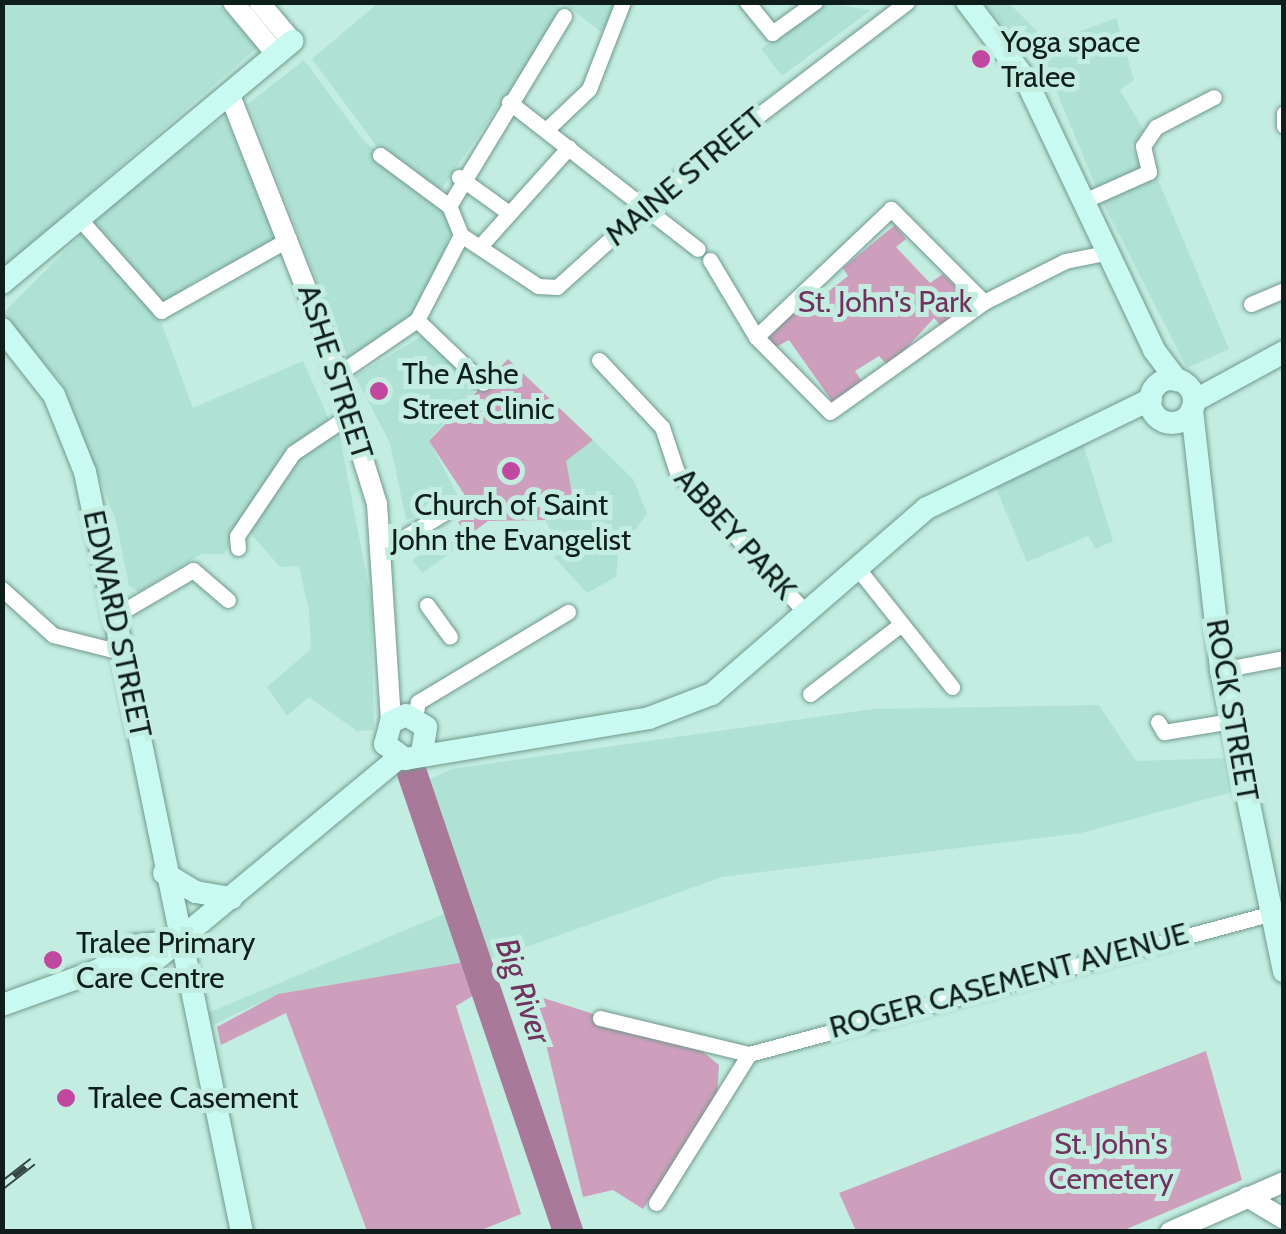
<!DOCTYPE html>
<html>
<head>
<meta charset="utf-8">
<style>
	body { margin:0 }
	#map { position:relative; width:1286px; height:1234px; overflow:hidden; background:#c3ede1; font-family:Cabin,sans-serif }
	div>[style] { position:absolute }
	.built>* { inset:0; background:#afe2d4 }
	.green>* { inset:0; background:#ce9fbd }
	.river>* { height:30px; margin:-15px; padding:0 15px; transform-origin:15px; border-radius:15px; background:#a87998 }
	.roads { filter:drop-shadow(0 0 2px #71988e) drop-shadow(0 0 2px #71988e) }
	.minor>* { height:15px; margin:-7.5px; padding:0 7.5px; transform-origin:7.5px; border-radius:7.5px; background:#fff }
	.tertiary>* { height:20px; margin:-10px; padding:0 10px; transform-origin:10px; border-radius:10px; background:#fff }
	.secondary>* { height:22px; margin:-11px; padding:0 11px; transform-origin:11px; border-radius:11px; background:#c9faf1 }
	.secondary>.ring { margin:-11px; padding:0; box-sizing:content-box; background:none; border:22px solid #c9faf1; border-radius:50% }
	.rail>* { height:9px; margin-top:-4.5px; transform-origin:0; background:repeating-linear-gradient(90deg,#c3ede1 0 15px,#344944 0 30px); box-sizing:border-box; border-block:2px solid #344944 }
	.dots>* { width:28px; height:28px; translate:-50% -50%; box-sizing:border-box; border:5px solid #c3ede1; border-radius:50% }
	span { translate:-50% -50%; white-space:nowrap; text-align:center; line-height:1.15; -webkit-text-stroke:10px #c3ede1; paint-order:stroke }
	.poi-label { font-size:30px; color:#0e1e1a }
	.left { translate:0 -50%; text-align:left }
	.street-label { font-size:30px; color:#0e1e1a }
	.park-label { font-size:30px; color:#70335e }
	.water-label { font-size:32px; color:#70335e; font-style:italic }
	.frame { position:absolute; inset:0; border:5px solid #0e1e1a; pointer-events:none }
</style>
</head>
<body>
<div id="map">
	<div class="built">
		<div style="clip-path:polygon(3px 3px,216px 3px,258px 47px,3px 268px)"></div>
		<div style="clip-path:polygon(378px 3px,556px 3px,563px 13px,438px 194px,384px 156px,312px 59px)"></div>
		<div style="clip-path:polygon(564px 3px,619px 3px,601px 32px)"></div>
		<div style="clip-path:polygon(825px 3px,871px 10px,782px 76px,761px 49px)"></div>
		<div style="clip-path:polygon(984px 3px,1009px 3px,1049px 43px,1116px 18px,1134px 80px,1120px 90px,1147px 136px,1131px 145px,1141px 168px,1096px 187px,1053px 83px)"></div>
		<div style="clip-path:polygon(304px 60px,364px 141px,455px 219px,436px 276px,405px 324px,348px 361px,248px 104px)"></div>
		<div style="clip-path:polygon(225px 116px,276px 240px,193px 282px,161px 311px,87px 222px)"></div>
		<div style="clip-path:polygon(1157px 177px,1229px 349px,1187px 368px,1102px 201px)"></div>
		<div style="clip-path:polygon(84px 232px,161px 322px,193px 408px,303px 361px,331px 424px,245px 513px,224px 554px,201px 554px,139px 592px,129px 586px,116px 521px,63px 385px,3px 313px)"></div>
		<div style="clip-path:polygon(422px 336px,478px 388px,429px 440px,459px 498px,406px 520px,390px 443px,355px 376px)"></div>
		<div style="clip-path:polygon(338px 427px,371px 599px,374px 730px,357px 731px,309px 697px,287px 716px,267px 687px,311px 649px,309px 611px,299px 566px,280px 567px,245px 527px,292px 464px)"></div>
		<div style="clip-path:polygon(593px 440px,633px 479px,647px 513px,618px 555px,616px 577px,587px 593px,554px 557px,562px 549px,545px 520px,572px 493px,565px 461px)"></div>
		<div style="clip-path:polygon(1082px 440px,1113px 541px,1096px 549px,1088px 536px,1027px 562px,995px 486px)"></div>
		<div style="clip-path:polygon(449px 535px,458px 548px,422px 573px,412px 560px)"></div>
		<div style="clip-path:polygon(1099px 705px,1136px 761px,1230px 758px,1236px 791px,1081px 833px,722px 877px,498px 957px,278px 994px,213px 1025px,208px 1013px,458px 908px,465px 896px,424px 782px,452px 769px,873px 709px)"></div>
	</div>
	<div class="green">
		<div style="clip-path:polygon(895px 225px,906px 239px,896px 247px,930px 283px,943px 274px,974px 304px,942px 327px,934px 318px,889px 367px,879px 356px,855px 371px,863px 383px,832px 401px,789px 340px,776px 347px,767px 335px,818px 289px,824px 295px,848px 276px,843px 268px)"></div>
		<div style="clip-path:polygon(508px 359px,593px 440px,566px 461px,572px 493px,545px 520px,488px 521px,468px 536px,458px 522px,476px 512px,429px 441px)"></div>
		<div style="clip-path:polygon(465px 962px,476px 994px,456px 1006px,521px 1214px,479px 1231px,367px 1231px,286px 1013px,221px 1045px,217px 1027px,278px 994px)"></div>
		<div style="clip-path:polygon(534px 995px,697px 1047px,719px 1065px,717px 1097px,643px 1209px,613px 1190px,583px 1197px)"></div>
		<div style="clip-path:polygon(1206px 1051px,1242px 1180px,1122px 1231px,856px 1231px,839px 1193px)"></div>
	</div>
	<div class="river">
		<div style="left:412px;top:773px;width:485px;rotate:71.2deg"></div>
	</div>
	<div class="roads">
		<div class="minor">
			<div style="left:747px;top:2px;width:40px;rotate:51deg"></div>
			<div style="left:772px;top:33px;width:53px;rotate:-35.8deg"></div>
			<div style="left:509px;top:102px;width:239px;rotate:37.9deg"></div>
			<div style="left:1284px;top:113px;width:13px;rotate:90deg"></div>
			<div style="left:546px;top:130px;width:59px;rotate:-43.6deg"></div>
			<div style="left:589px;top:89px;width:93px;rotate:-68.7deg"></div>
			<div style="left:459px;top:177px;width:62px;rotate:35.8deg"></div>
			<div style="left:1086px;top:200px;width:69px;rotate:-24deg"></div>
			<div style="left:1149px;top:172px;width:27px;rotate:-103deg"></div>
			<div style="left:1143px;top:146px;width:23px;rotate:-56deg"></div>
			<div style="left:1156px;top:127px;width:65px;rotate:-27.3deg"></div>
			<div style="left:449px;top:206px;width:222px;rotate:-58.8deg"></div>
			<div style="left:77px;top:216px;width:127px;rotate:48.5deg"></div>
			<div style="left:161px;top:311px;width:147px;rotate:-29.4deg"></div>
			<div style="left:461px;top:235px;width:92px;rotate:33.5deg"></div>
			<div style="left:538px;top:286px;width:19px;rotate:3deg"></div>
			<div style="left:557px;top:287px;width:176px;rotate:-42deg"></div>
			<div style="left:688px;top:169px;width:275px;rotate:-37.3deg"></div>
			<div style="left:482px;top:244px;width:130px;rotate:-48.1deg"></div>
			<div style="left:710px;top:260px;width:90px;rotate:59.1deg"></div>
			<div style="left:984px;top:302px;width:132px;rotate:-135deg"></div>
			<div style="left:891px;top:209px;width:186px;rotate:136.5deg"></div>
			<div style="left:756px;top:337px;width:105px;rotate:45.4deg"></div>
			<div style="left:830px;top:412px;width:189px;rotate:-35.5deg"></div>
			<div style="left:984px;top:302px;width:91px;rotate:-26.8deg"></div>
			<div style="left:1065px;top:261px;width:46px;rotate:-11.3deg"></div>
			<div style="left:1251px;top:304px;width:36px;rotate:-23deg"></div>
			<div style="left:417px;top:320px;width:91px;rotate:43.7deg"></div>
			<div style="left:599px;top:360px;width:92px;rotate:46.8deg"></div>
			<div style="left:662px;top:427px;width:47px;rotate:71.6deg"></div>
			<div style="left:677px;top:472px;width:191px;rotate:47.5deg"></div>
			<div style="left:338px;top:374px;width:96px;rotate:-34.4deg"></div>
			<div style="left:417px;top:320px;width:96px;rotate:-62.6deg"></div>
			<div style="left:461px;top:235px;width:31px;rotate:-112deg"></div>
			<div style="left:449px;top:206px;width:86px;rotate:-143.5deg"></div>
			<div style="left:238px;top:548px;width:12px;rotate:-95deg"></div>
			<div style="left:237px;top:536px;width:100px;rotate:-56deg"></div>
			<div style="left:293px;top:453px;width:70px;rotate:-33.9deg"></div>
			<div style="left:385px;top:549px;width:69px;rotate:-31.4deg"></div>
			<div style="left:855px;top:565px;width:156px;rotate:51.5deg"></div>
			<div style="left:2px;top:589px;width:69px;rotate:42deg"></div>
			<div style="left:53px;top:635px;width:74px;rotate:14deg"></div>
			<div style="left:427px;top:605px;width:39px;rotate:54deg"></div>
			<div style="left:118px;top:614px;width:87px;rotate:-30.4deg"></div>
			<div style="left:193px;top:570px;width:46px;rotate:40.6deg"></div>
			<div style="left:1221px;top:670px;width:64px;rotate:-10.8deg"></div>
			<div style="left:810px;top:694px;width:113px;rotate:-37.5deg"></div>
			<div style="left:415px;top:717px;width:15px;rotate:-79deg"></div>
			<div style="left:418px;top:702px;width:175px;rotate:-31deg"></div>
			<div style="left:1158px;top:722px;width:12px;rotate:59deg"></div>
			<div style="left:1164px;top:732px;width:68px;rotate:-9.3deg"></div>
			<div style="left:600px;top:1018px;width:153px;rotate:13.6deg"></div>
			<div style="left:656px;top:1203px;width:176px;rotate:-58deg"></div>
			<div style="left:749px;top:1054px;width:539px;rotate:-15.07deg"></div>
		</div>
		<div class="tertiary">
			<div style="left:233px;top:2px;width:69px;rotate:50.3deg"></div>
			<div style="left:259px;top:2px;width:51px;rotate:49.8deg"></div>
			<div style="left:229px;top:93px;width:262px;rotate:68.5deg"></div>
			<div style="left:325px;top:337px;width:175px;rotate:72.7deg"></div>
			<div style="left:377px;top:504px;width:218px;rotate:86.3deg"></div>
			<div style="left:1247px;top:1197px;width:43px;rotate:30.7deg"></div>
			<div style="left:1170px;top:1232px;width:124px;rotate:-23.7deg"></div>
		</div>
		<div class="secondary">
			<div style="left:967px;top:2px;width:98px;rotate:52.9deg"></div>
			<div style="left:1026px;top:80px;width:299px;rotate:64.6deg"></div>
			<div style="left:1154px;top:350px;width:38px;rotate:53deg"></div>
			<div style="left:2px;top:283px;width:378px;rotate:-39.8deg"></div>
			<div style="left:2px;top:329px;width:84px;rotate:51.8deg"></div>
			<div style="left:54px;top:395px;width:83px;rotate:68.1deg"></div>
			<div style="left:85px;top:472px;width:776px;rotate:78.33deg"></div>
			<div class="ring" style="left:1150px;top:379px;width:22px;height:22px"></div>
			<div style="left:1194px;top:401px;width:102px;rotate:-28.6deg"></div>
			<div style="left:1192px;top:410px;width:262px;rotate:83.6deg"></div>
			<div style="left:1221px;top:670px;width:308px;rotate:78.2deg"></div>
			<div style="left:422px;top:753px;width:26px;rotate:-81deg"></div>
			<div style="left:426px;top:727px;width:23px;rotate:-149deg"></div>
			<div style="left:406px;top:715px;width:17px;rotate:155deg"></div>
			<div style="left:391px;top:722px;width:23px;rotate:105deg"></div>
			<div style="left:385px;top:744px;width:25px;rotate:37deg"></div>
			<div style="left:405px;top:759px;width:247px;rotate:-9.5deg"></div>
			<div style="left:649px;top:718px;width:67px;rotate:-20.9deg"></div>
			<div style="left:712px;top:694px;width:284px;rotate:-40.9deg"></div>
			<div style="left:927px;top:508px;width:249px;rotate:-25.9deg"></div>
			<div style="left:164px;top:873px;width:37px;rotate:31deg"></div>
			<div style="left:196px;top:892px;width:36px;rotate:10deg"></div>
			<div style="left:99px;top:970px;width:57px;rotate:-10.1deg"></div>
			<div style="left:155px;top:960px;width:316px;rotate:-39.7deg"></div>
			<div style="left:2px;top:1005px;width:103px;rotate:-19.8deg"></div>
			<div style="left:99px;top:970px;width:42px;rotate:-35.2deg"></div>
			<div style="left:133px;top:946px;width:40px;rotate:-5.7deg"></div>
		</div>
	</div>
	<div class="rail">
		<div style="left:2px;top:1185px;width:39px;rotate:-38deg"></div>
	</div>
	<div class="dots">
		<div style="left:981px;top:59px;background:#c0499f"></div>
		<div style="left:379px;top:391px;background:#c0499f"></div>
		<div style="left:511px;top:471px;background:#c0499f"></div>
		<div style="left:53px;top:960px;background:#c0499f"></div>
		<div style="left:66px;top:1098px;background:#c0499f"></div>
	</div>
	<div class="poi-label">
		<span class="left" style="left:1001px;top:59px">Yoga space<br>Tralee</span>
		<span class="left" style="left:402px;top:391px">The Ashe<br>Street Clinic</span>
		<span style="left:511px;top:522px">Church of Saint<br>John the Evangelist</span>
		<span class="left" style="left:76px;top:960px">Tralee Primary<br>Care Centre</span>
		<span class="left" style="left:88px;top:1098px">Tralee Casement</span>
	</div>
	<div class="street-label">
		<span style="left:685px;top:177px;rotate:-40deg">MAINE STREET</span>
		<span style="left:335px;top:372px;rotate:72deg">ASHE STREET</span>
		<span style="left:735px;top:534px;rotate:48deg">ABBEY PARK</span>
		<span style="left:117px;top:624px;rotate:78deg">EDWARD STREET</span>
		<span style="left:1232px;top:710px;rotate:80deg">ROCK STREET</span>
		<span style="left:1009px;top:981px;rotate:-15deg">ROGER CASEMENT AVENUE</span>
	</div>
	<div class="park-label">
		<span style="left:885px;top:302px">St. John's Park</span>
		<span style="left:1111px;top:1161px">St. John's<br>Cemetery</span>
	</div>
	<div class="water-label">
		<span style="left:523px;top:991px;rotate:71deg">Big River</span>
	</div>
	<div class="frame"></div>
</div>
</body>
</html>
